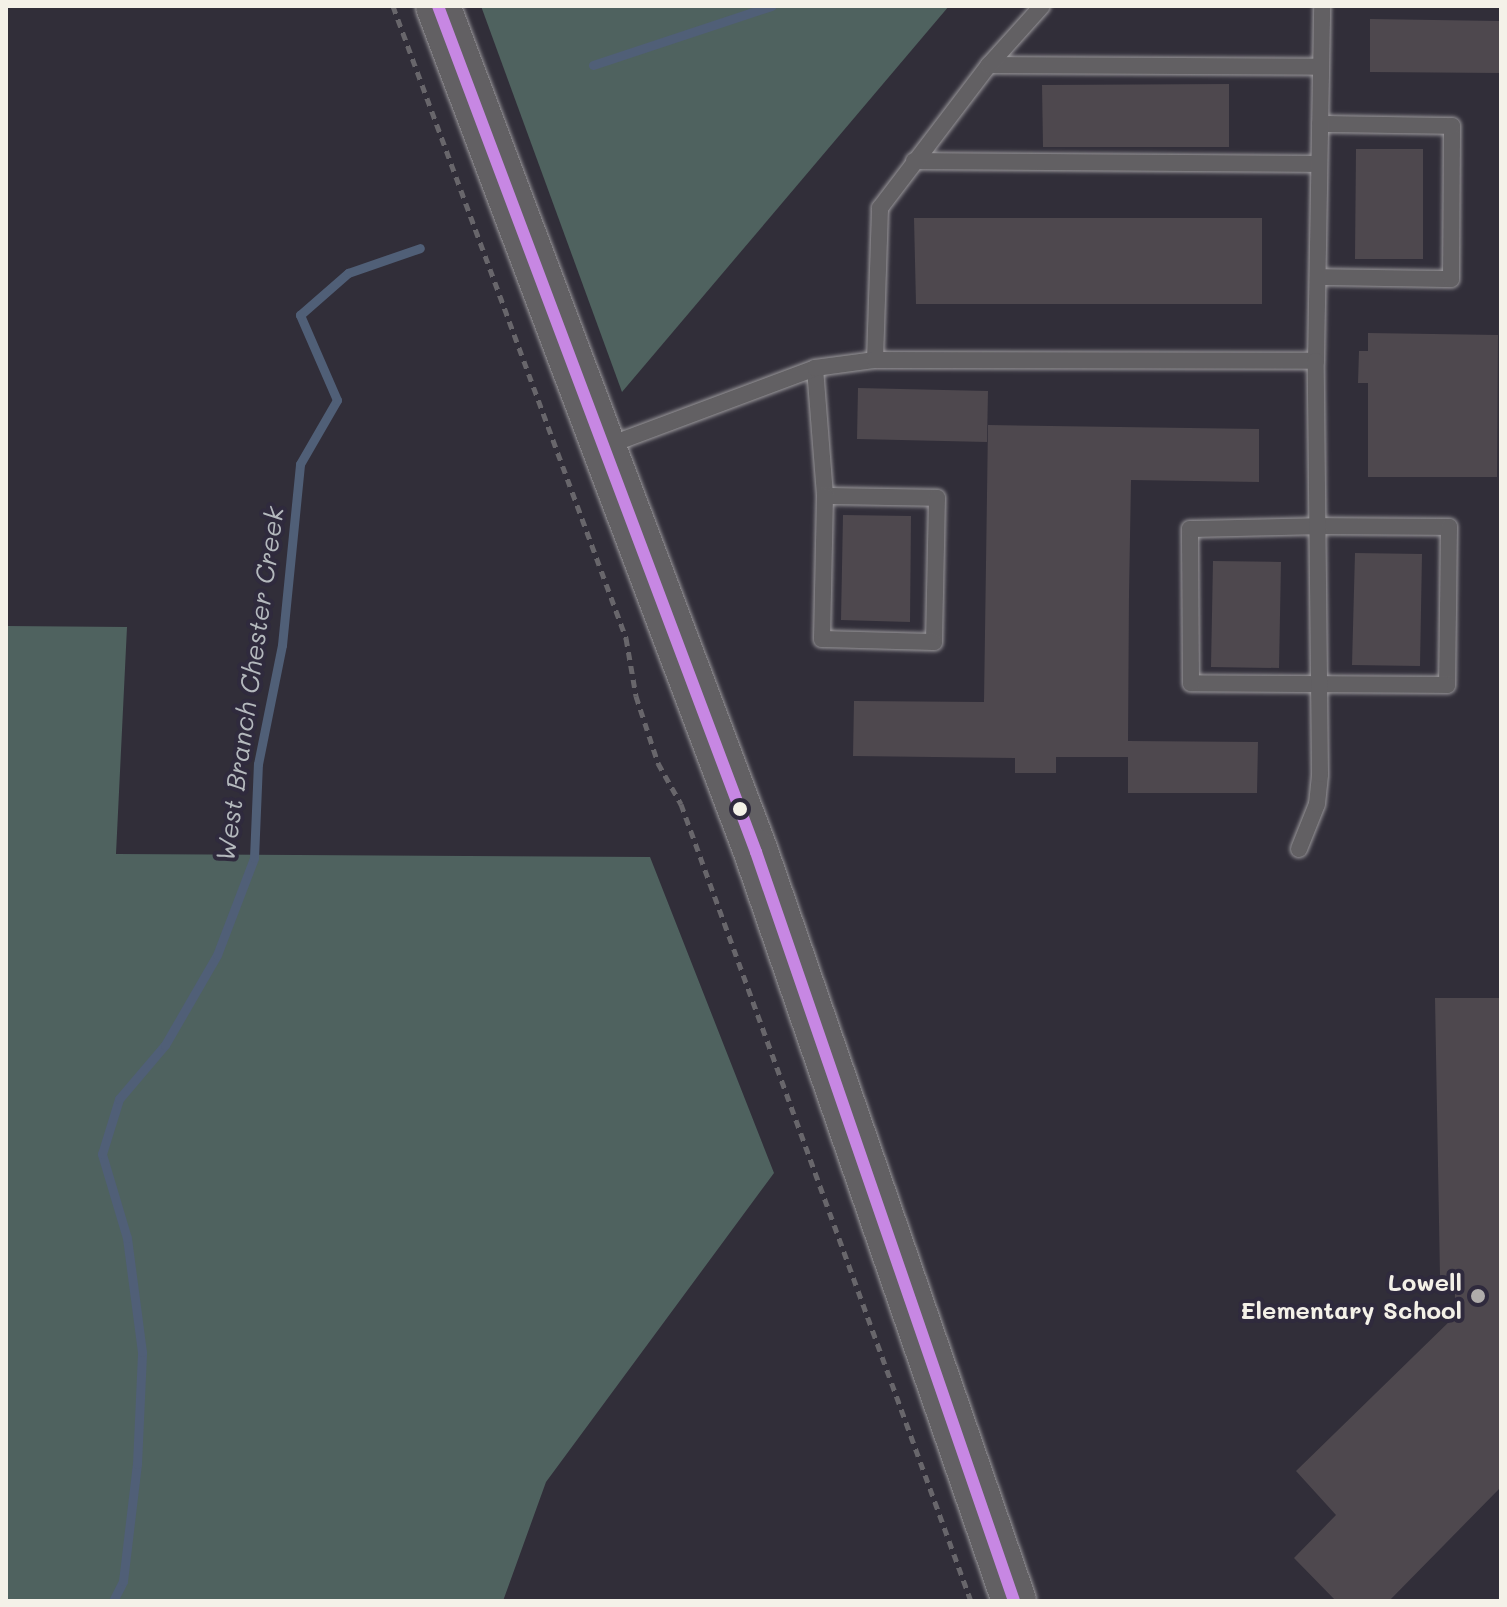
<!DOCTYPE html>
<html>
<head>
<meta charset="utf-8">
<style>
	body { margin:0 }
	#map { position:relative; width:1507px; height:1607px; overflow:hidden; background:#312e39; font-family:Mali,sans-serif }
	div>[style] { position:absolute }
	.green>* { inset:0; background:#4f625f }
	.stream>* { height:9px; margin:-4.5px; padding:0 4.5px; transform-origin:4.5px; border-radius:4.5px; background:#505f77 }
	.building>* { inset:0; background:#4e484e }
	.path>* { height:5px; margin-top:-2.5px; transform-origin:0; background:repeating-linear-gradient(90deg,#68666b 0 8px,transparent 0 14px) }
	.roads { filter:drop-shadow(0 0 2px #9a989b) drop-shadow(0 0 2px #9a989b) }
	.lane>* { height:16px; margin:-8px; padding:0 8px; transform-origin:8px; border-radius:8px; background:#626063 }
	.secondary>* { height:44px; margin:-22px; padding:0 22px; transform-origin:22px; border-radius:22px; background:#626063 }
	.bus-1>* { height:12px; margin:-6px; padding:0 6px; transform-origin:6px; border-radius:6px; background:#c787e3 }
	.dots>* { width:22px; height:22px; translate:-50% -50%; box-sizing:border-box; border:4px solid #2f2a3d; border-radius:50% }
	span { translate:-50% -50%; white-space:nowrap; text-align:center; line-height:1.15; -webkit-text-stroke:8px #2f2a3d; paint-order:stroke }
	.poi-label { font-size:24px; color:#f4f1e8; font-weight:700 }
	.right { translate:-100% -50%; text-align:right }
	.water-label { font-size:26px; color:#b4b9bd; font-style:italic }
	.frame { position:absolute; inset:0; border:8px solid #f4f1e8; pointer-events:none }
</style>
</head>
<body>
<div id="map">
	<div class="green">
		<div style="clip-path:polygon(481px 6px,949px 6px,622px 392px)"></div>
		<div style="clip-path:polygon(6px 626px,127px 627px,116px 854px,650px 857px,774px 1173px,546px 1482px,503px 1601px,6px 1601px)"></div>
	</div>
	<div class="stream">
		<div style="left:593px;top:65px;width:188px;rotate:-18.3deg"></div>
		<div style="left:113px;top:1601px;width:22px;rotate:-63deg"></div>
		<div style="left:123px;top:1581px;width:118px;rotate:-83.2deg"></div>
		<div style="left:137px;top:1464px;width:112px;rotate:-87.4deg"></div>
		<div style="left:142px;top:1352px;width:115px;rotate:-97.5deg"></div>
		<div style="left:127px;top:1238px;width:88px;rotate:-106.6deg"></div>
		<div style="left:102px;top:1154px;width:58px;rotate:-72.8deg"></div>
		<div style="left:119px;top:1099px;width:71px;rotate:-49.6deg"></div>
		<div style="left:165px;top:1045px;width:104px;rotate:-60deg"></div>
		<div style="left:217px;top:955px;width:104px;rotate:-69.1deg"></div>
		<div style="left:254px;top:858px;width:94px;rotate:-87.6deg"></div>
		<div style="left:258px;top:764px;width:121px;rotate:-78.6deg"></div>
		<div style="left:282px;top:645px;width:182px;rotate:-84.3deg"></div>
		<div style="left:300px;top:464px;width:74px;rotate:-60deg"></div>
		<div style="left:337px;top:400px;width:93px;rotate:-113.5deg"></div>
		<div style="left:300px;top:315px;width:64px;rotate:-41.2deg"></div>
		<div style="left:348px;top:273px;width:76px;rotate:-19.1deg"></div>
	</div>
	<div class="building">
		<div style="clip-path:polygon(1370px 19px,1500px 21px,1500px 73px,1370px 72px)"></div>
		<div style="clip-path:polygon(1229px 84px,1229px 147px,1043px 147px,1042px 85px)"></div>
		<div style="clip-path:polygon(1356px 149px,1423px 149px,1423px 259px,1355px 259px)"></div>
		<div style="clip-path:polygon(914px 218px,1262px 218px,1262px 304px,916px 304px)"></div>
		<div style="clip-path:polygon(1368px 333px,1498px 335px,1497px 477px,1368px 477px,1368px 383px,1358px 383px,1359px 351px,1368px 351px)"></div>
		<div style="clip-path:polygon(858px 388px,988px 391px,987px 442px,857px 439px)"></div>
		<div style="clip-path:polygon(988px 425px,1259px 429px,1259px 482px,1131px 480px,1129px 594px,1128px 741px,1258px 742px,1257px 793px,1128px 793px,1128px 757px,1056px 757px,1056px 773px,1015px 773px,1015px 758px,853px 756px,854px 701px,984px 702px)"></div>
		<div style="clip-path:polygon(843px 515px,911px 516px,910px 622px,841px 620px)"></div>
		<div style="clip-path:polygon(1355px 553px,1422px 554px,1420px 666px,1352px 665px)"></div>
		<div style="clip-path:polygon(1213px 561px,1281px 562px,1279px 668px,1211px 667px)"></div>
		<div style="clip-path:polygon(1435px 998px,1501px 998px,1501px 1487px,1389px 1601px,1336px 1601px,1294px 1558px,1336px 1515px,1296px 1471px,1455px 1316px,1455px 1276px,1440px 1276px)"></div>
	</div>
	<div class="path">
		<div style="left:393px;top:6px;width:674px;rotate:69.76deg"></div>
		<div style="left:626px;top:638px;width:59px;rotate:80.2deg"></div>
		<div style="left:636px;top:696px;width:71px;rotate:71.8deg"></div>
		<div style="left:658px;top:763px;width:47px;rotate:60.7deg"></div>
		<div style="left:681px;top:804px;width:848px;rotate:70.01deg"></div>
	</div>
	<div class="roads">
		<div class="lane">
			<div style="left:989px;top:65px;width:332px;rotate:0.3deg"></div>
			<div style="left:914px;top:161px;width:405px;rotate:0.4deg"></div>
			<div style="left:1318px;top:277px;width:133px;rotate:0.9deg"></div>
			<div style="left:1451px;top:279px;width:153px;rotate:-89.6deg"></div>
			<div style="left:1452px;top:126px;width:132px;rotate:-179.1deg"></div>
			<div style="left:875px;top:360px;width:152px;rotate:-88.1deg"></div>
			<div style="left:880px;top:208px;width:180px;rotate:-52.7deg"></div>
			<div style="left:989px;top:65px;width:79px;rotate:-48.1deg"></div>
			<div style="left:815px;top:368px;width:128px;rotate:85.5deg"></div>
			<div style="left:825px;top:496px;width:112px;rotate:1deg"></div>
			<div style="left:937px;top:498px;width:144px;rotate:91.2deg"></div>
			<div style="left:934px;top:642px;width:112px;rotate:-178.5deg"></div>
			<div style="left:822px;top:639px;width:143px;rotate:-88.8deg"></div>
			<div style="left:604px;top:447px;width:225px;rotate:-20.5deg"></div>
			<div style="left:815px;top:368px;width:61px;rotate:-7.6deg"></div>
			<div style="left:875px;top:360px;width:441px;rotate:0.1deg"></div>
			<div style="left:1316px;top:361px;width:355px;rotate:-89deg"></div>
			<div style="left:1318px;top:526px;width:131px;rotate:0.4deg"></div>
			<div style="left:1449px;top:527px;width:158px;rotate:90.7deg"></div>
			<div style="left:1447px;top:685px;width:256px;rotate:-179.6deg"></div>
			<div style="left:1191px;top:683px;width:154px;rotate:-90.4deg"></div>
			<div style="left:1190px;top:529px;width:128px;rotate:-1.3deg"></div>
			<div style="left:1299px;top:849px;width:48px;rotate:-68.2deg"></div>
			<div style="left:1317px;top:804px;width:30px;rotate:-84deg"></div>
			<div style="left:1320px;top:774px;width:413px;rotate:-90.6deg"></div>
		</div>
		<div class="secondary">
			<div style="left:438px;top:6px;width:904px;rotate:69.4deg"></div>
			<div style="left:756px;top:852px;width:792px;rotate:70.99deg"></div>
		</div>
	</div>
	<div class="bus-1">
		<div style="left:438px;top:6px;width:904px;rotate:69.4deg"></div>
		<div style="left:756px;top:852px;width:792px;rotate:70.99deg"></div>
	</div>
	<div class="dots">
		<div style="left:740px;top:809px;background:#f4f1e8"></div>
		<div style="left:1478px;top:1296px;background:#b0adab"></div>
	</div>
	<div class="poi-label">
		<span class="right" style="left:1462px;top:1296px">Lowell<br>Elementary School</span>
	</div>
	<div class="water-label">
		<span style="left:250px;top:684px;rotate:-82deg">West Branch Chester Creek</span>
	</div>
	<div class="frame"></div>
</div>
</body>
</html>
